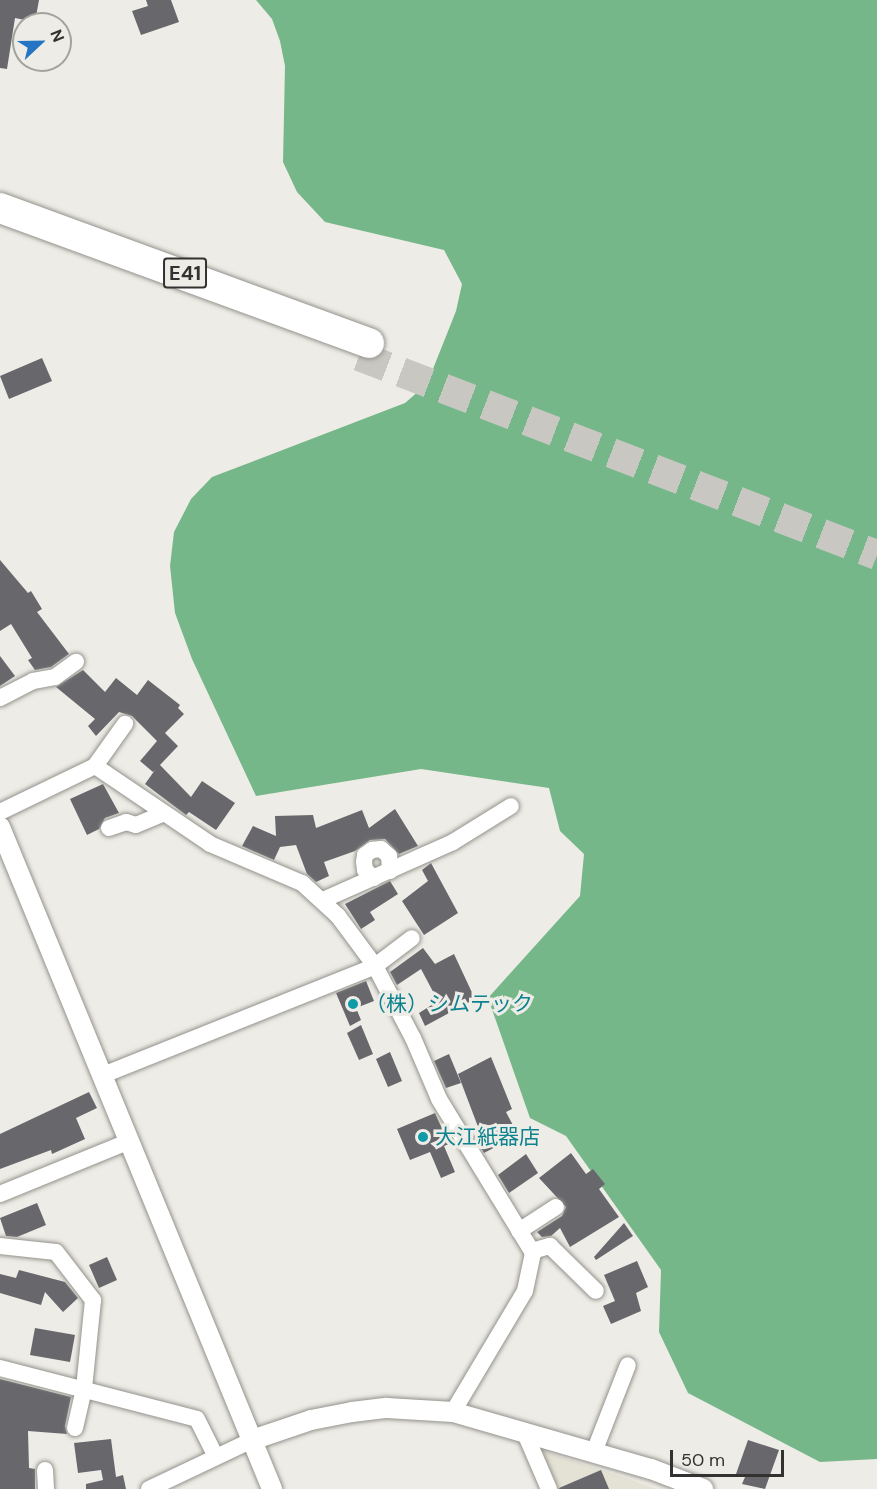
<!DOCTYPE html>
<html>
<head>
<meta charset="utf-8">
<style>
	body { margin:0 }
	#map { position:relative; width:877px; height:1489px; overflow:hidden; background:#eeece6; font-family:"DM Sans","Noto Sans JP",sans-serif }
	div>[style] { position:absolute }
	.built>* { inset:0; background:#e4e2d4 }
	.forest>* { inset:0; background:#76b78a }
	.building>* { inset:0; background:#67676c }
	.motorway-tunnel>* { height:30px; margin-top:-15px; transform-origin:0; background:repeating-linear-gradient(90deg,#c9c7c2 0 30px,transparent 0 45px) }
	.roads { filter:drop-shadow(0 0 2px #93928c) drop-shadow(0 0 2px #93928c) }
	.minor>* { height:16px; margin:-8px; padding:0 8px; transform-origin:8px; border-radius:8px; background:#fff }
	.tertiary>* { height:20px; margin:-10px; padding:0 10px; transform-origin:10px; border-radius:10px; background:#fff }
	.motorway>* { height:30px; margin:-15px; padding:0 15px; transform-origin:15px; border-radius:15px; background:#fff }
	.dots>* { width:16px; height:16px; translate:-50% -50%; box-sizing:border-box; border:3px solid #eeece6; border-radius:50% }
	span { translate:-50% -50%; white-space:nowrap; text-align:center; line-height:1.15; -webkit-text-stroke:6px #eeece6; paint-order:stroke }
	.shield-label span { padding:2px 4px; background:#eeece6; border:2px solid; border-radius:4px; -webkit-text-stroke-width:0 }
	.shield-label { font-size:20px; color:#333230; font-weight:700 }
	.culture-label { font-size:21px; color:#0d838f }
	.left { translate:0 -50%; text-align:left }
	.north { position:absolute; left:12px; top:12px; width:60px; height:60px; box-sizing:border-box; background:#eeece6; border:2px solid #a3a29d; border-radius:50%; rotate:68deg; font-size:16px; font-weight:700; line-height:24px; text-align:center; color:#333230 }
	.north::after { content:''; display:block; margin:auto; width:21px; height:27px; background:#2575c4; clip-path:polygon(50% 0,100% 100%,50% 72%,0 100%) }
	.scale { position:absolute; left:670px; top:1450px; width:114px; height:27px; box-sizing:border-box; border:3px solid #333230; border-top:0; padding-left:8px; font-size:18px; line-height:21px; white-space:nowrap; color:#333230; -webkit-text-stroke:4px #eeece6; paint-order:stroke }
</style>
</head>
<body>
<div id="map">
	<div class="built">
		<div style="clip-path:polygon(543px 1451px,632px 1480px,656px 1489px,558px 1489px)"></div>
	</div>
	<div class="forest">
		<div style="clip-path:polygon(256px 0,877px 0,877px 1459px,820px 1462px,688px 1393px,659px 1332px,661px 1270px,566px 1136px,530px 1118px,488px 998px,580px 896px,584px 854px,560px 831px,549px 788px,421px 769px,256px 796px,192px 659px,175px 613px,170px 566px,174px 532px,191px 499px,212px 477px,405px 403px,427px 384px,456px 311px,462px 284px,444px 250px,325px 222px,297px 192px,283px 162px,285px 66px,280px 41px,272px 19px)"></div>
	</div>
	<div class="building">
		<div style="clip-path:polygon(0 0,39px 0,35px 22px,15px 18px,7px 69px,0 68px)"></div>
		<div style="clip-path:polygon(146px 0,171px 0,179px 22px,141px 35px,132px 11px,148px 6px)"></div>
		<div style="clip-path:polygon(42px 358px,52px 381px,9px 399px,0 376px)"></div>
		<div style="clip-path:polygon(0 560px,28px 593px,31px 591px,42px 609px,37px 612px,69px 654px,51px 667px,35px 670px,28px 660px,32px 658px,11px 624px,0 631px)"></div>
		<div style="clip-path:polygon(0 656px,15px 676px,0 686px)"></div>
		<div style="clip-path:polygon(83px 670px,105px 692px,116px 678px,137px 695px,148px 680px,180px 705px,178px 708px,184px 714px,165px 733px,178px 746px,160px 765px,191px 797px,202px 781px,235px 803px,216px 830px,189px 812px,186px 815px,145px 784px,155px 770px,153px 772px,140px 761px,157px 741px,132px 716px,119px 712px,96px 736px,88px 726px,95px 719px,56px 687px)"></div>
		<div style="clip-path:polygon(103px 784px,119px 813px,105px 818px,99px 829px,87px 835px,70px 799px)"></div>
		<div style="clip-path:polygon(395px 809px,418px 846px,399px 854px,385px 839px,370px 840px,355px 851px,324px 862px,329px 876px,316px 882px,307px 874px,296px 845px,280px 847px,274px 860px,242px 846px,253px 826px,276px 836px,275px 816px,313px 815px,316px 828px,362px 810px,369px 828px)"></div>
		<div style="clip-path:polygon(431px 863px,458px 913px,424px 935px,402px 901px,428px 881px,422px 870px)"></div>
		<div style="clip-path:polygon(390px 881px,398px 894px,370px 912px,375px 920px,361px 929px,345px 904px)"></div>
		<div style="clip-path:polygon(423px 948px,435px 964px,454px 954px,475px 999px,425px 1026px,419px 1013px,438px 1001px,421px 969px,397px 985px,390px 972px)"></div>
		<div style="clip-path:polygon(366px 981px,374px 1001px,356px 1008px,361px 1020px,350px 1026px,336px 993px)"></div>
		<div style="clip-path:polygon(361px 1025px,373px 1054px,359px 1060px,347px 1033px)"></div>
		<div style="clip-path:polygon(390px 1052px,402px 1081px,388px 1087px,376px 1059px)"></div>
		<div style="clip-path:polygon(449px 1054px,461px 1083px,446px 1088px,434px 1061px)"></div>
		<div style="clip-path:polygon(491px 1057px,512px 1109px,506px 1112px,518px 1135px,484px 1153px,474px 1136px,480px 1132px,458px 1074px)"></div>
		<div style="clip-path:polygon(89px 1092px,97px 1108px,76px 1118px,85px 1139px,52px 1154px,51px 1150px,0 1169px,0 1134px)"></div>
		<div style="clip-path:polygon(435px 1113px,449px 1144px,444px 1146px,455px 1172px,441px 1178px,430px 1152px,410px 1160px,397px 1129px)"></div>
		<div style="clip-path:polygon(571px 1153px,586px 1174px,593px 1169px,605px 1184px,599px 1189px,619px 1217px,570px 1247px,560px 1228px,551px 1236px,542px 1237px,537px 1232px,562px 1216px,566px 1207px,539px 1178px)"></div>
		<div style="clip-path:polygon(526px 1154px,538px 1173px,509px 1193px,498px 1175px)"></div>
		<div style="clip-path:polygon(37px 1203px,46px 1225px,17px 1237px,6px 1236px,0 1218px)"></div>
		<div style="clip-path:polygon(624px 1223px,633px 1236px,596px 1260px,594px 1257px)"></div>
		<div style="clip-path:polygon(107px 1257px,117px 1280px,99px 1288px,89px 1265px)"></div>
		<div style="clip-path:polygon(637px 1261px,648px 1287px,636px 1293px,641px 1311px,611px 1324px,603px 1306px,615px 1301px,604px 1275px)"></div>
		<div style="clip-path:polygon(19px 1270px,65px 1282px,78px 1298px,63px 1312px,45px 1292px,41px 1305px,0 1293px,0 1274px,16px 1278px)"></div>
		<div style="clip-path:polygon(35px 1328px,75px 1335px,70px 1362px,30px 1355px)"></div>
		<div style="clip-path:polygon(0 1379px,71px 1397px,65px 1426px,67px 1434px,28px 1431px,29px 1468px,35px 1469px,35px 1489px,0 1489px)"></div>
		<div style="clip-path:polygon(111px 1439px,116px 1477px,123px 1475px,126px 1489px,86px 1489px,86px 1484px,103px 1480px,101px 1470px,78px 1473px,74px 1443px)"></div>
		<div style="clip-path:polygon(748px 1440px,779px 1450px,765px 1489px,742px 1484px,745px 1477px,736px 1474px)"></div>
		<div style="clip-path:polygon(601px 1470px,609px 1489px,559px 1489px,559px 1488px)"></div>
	</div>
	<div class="motorway-tunnel">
		<div style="left:359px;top:356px;width:555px;rotate:21.02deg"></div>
	</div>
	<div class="roads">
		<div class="minor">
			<div style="left:0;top:698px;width:37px;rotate:-27deg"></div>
			<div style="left:33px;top:681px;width:22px;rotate:-10deg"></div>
			<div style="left:55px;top:677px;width:26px;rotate:-36deg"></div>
			<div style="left:95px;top:766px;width:52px;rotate:-54.5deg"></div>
			<div style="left:0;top:812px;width:106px;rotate:-25.8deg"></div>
			<div style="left:95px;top:766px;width:139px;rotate:34.1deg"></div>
			<div style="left:210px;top:844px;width:100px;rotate:23deg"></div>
			<div style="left:302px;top:883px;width:49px;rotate:42.5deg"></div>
			<div style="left:338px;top:916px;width:62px;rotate:53.5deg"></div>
			<div style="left:375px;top:966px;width:81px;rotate:62.2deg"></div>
			<div style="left:413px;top:1038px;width:66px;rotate:66.9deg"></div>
			<div style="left:439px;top:1099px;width:180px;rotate:58.6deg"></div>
			<div style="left:533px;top:1253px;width:39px;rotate:102deg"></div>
			<div style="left:525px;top:1291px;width:141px;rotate:120.8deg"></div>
			<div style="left:109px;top:828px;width:18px;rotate:-19deg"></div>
			<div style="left:126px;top:822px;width:10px;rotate:17deg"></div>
			<div style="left:136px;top:825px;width:28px;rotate:-23deg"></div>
			<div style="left:374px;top:878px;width:12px;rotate:-138deg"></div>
			<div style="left:365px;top:870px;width:8px;rotate:-97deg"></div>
			<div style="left:364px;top:862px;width:7px;rotate:-82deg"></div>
			<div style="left:365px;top:855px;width:9px;rotate:-36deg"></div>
			<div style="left:372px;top:850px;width:9px;rotate:-6deg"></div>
			<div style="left:381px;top:849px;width:11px;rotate:41deg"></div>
			<div style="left:389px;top:856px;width:15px;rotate:86deg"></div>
			<div style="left:323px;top:900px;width:142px;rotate:-24deg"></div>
			<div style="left:453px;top:842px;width:68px;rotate:-31.8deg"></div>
			<div style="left:103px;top:1075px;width:293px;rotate:-21.8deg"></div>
			<div style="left:375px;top:966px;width:46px;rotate:-37.1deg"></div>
			<div style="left:0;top:1194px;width:140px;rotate:-22.2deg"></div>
			<div style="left:519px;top:1231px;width:44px;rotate:-33deg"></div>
			<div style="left:0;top:1246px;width:56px;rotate:6.1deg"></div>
			<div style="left:56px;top:1252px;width:61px;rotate:52.4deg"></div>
			<div style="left:93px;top:1300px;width:89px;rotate:95.8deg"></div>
			<div style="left:84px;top:1389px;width:40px;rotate:103deg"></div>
			<div style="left:532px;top:1251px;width:19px;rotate:-16deg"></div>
			<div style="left:550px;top:1246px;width:64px;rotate:44.4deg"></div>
			<div style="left:0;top:1368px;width:203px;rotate:14.5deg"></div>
			<div style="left:197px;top:1419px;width:40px;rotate:63.4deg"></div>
			<div style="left:524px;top:1431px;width:63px;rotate:66.7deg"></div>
			<div style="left:594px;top:1452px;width:93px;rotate:-68.7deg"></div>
			<div style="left:45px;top:1470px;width:19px;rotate:87deg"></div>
			<div style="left:149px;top:1489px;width:114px;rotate:-25.4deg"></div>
		</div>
		<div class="tertiary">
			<div style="left:0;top:827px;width:716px;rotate:67.66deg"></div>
			<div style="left:252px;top:1440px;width:62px;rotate:-18.7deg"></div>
			<div style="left:311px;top:1420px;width:42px;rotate:-11deg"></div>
			<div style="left:352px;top:1412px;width:35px;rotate:-7deg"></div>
			<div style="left:387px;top:1408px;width:66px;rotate:3.5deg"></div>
			<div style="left:453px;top:1412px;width:206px;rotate:16.1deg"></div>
			<div style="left:651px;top:1469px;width:56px;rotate:21deg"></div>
		</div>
		<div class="motorway">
			<div style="left:0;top:208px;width:393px;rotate:20.1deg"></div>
		</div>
	</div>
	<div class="dots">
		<div style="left:353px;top:1004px;background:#0f9aa8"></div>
		<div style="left:423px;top:1137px;background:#0f9aa8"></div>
	</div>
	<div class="shield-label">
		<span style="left:185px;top:273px">E41</span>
	</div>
	<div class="culture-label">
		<span class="left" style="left:365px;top:1004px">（株）シムテック</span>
		<span class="left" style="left:435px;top:1137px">大江紙器店</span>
	</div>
	<div class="north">N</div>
	<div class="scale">50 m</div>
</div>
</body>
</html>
